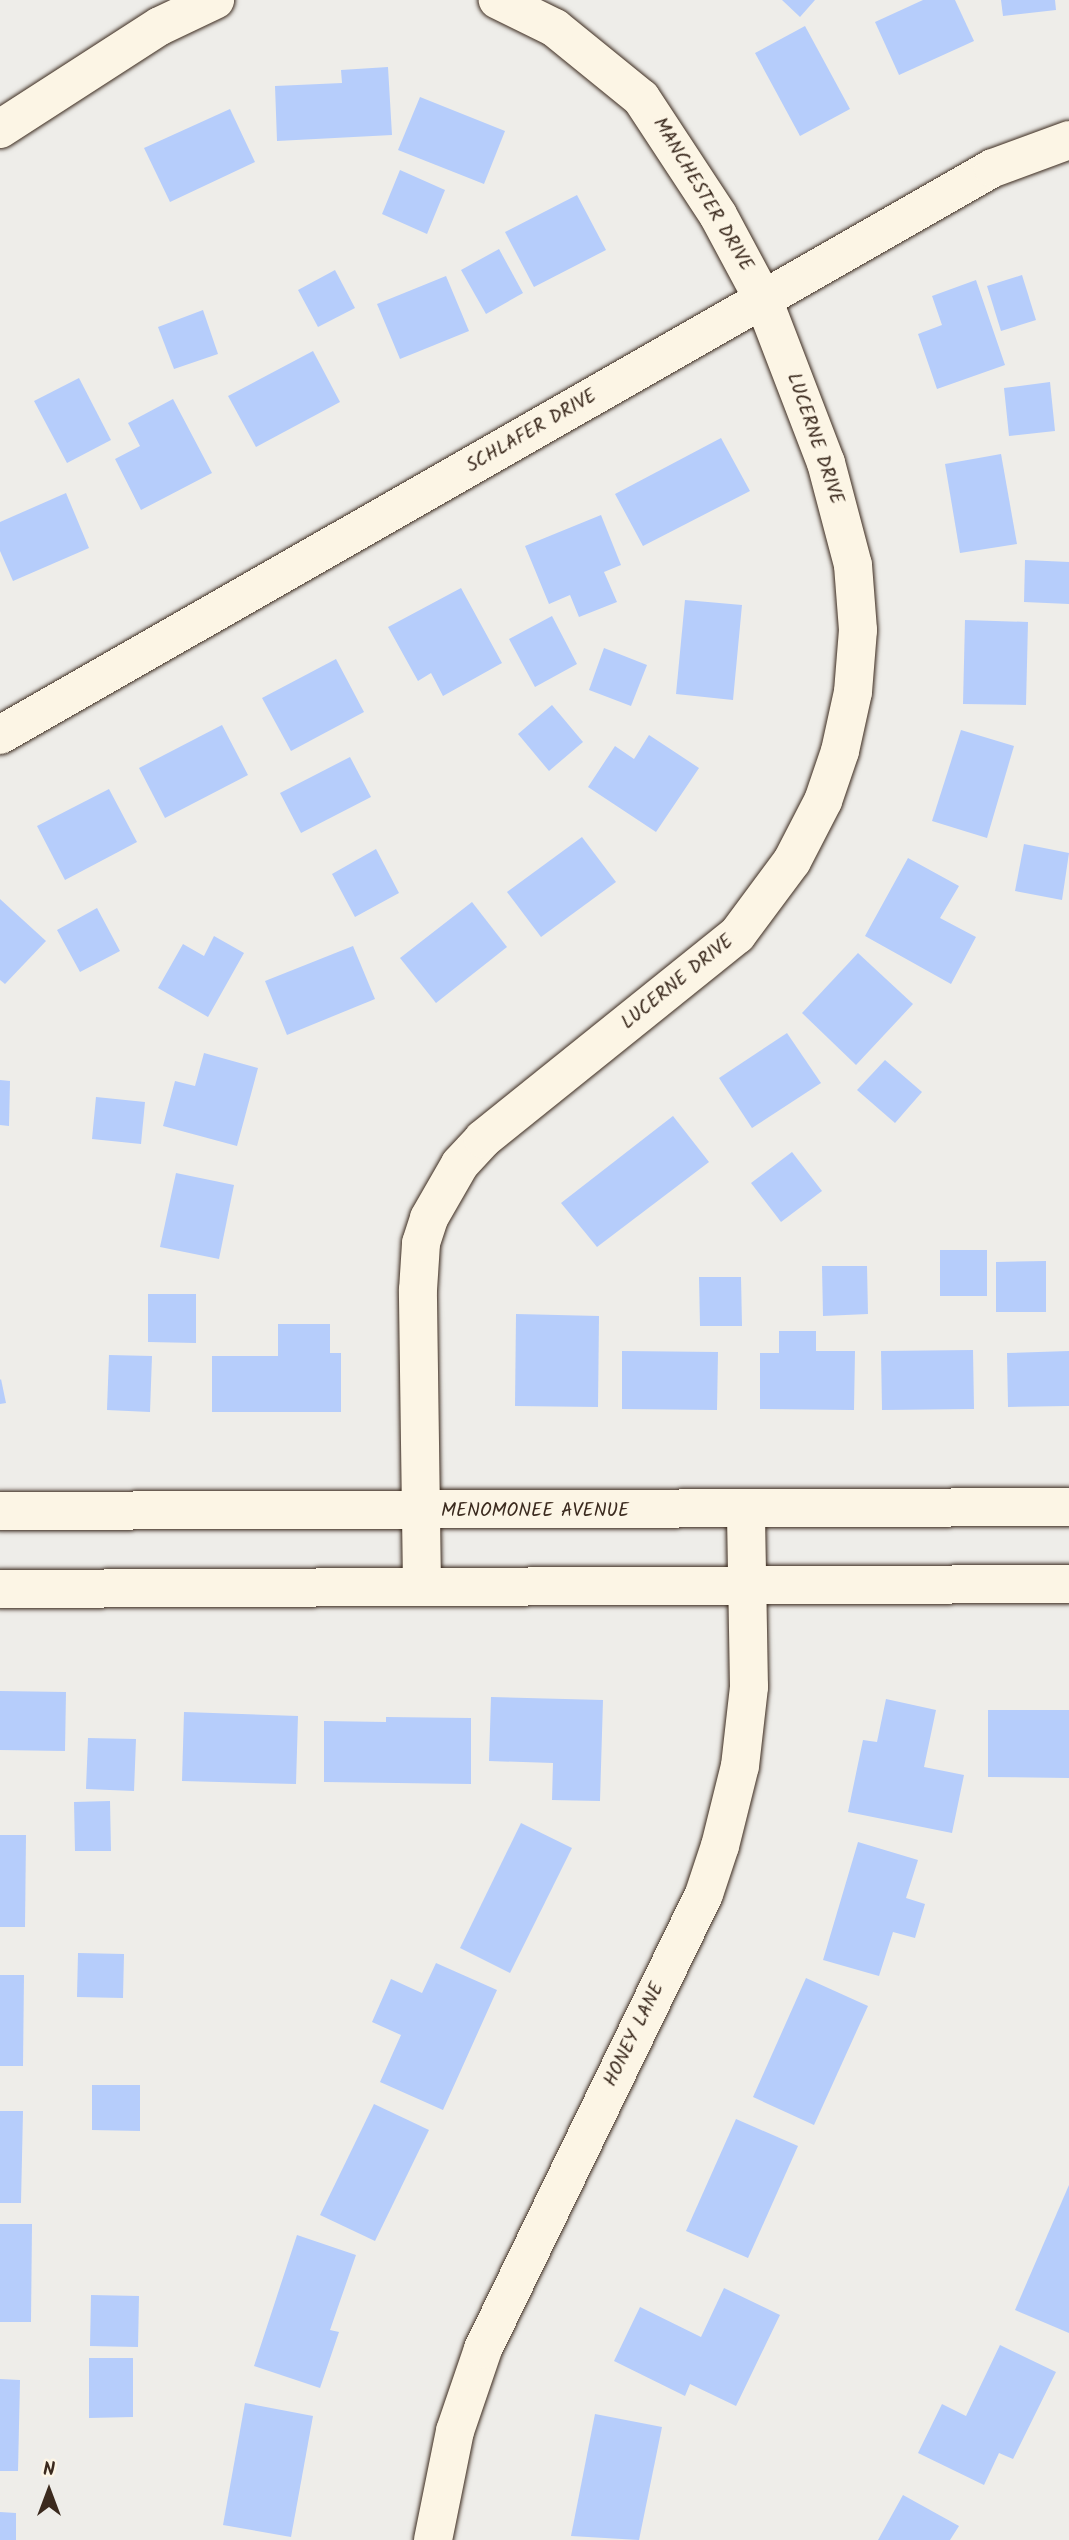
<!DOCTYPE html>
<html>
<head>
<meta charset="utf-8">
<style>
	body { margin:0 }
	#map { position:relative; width:1069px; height:2540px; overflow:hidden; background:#eeede9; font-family:Kalam,sans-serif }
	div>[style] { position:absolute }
	.building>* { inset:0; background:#b6cdfb }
	.roads { filter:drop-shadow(0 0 2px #3b2a1e) drop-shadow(0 0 2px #3b2a1e) }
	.street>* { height:38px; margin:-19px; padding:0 19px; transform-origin:19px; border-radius:19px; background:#fcf5e5 }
	.secondary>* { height:38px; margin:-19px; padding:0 19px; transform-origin:19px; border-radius:19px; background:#fcf5e5 }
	span { translate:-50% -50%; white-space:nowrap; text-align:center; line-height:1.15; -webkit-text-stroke:6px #fcf5e5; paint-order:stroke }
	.street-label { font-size:19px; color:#3b2a1e }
	.north { position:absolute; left:14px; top:2456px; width:70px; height:70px; -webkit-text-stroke:5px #fcf5e5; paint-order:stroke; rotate:0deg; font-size:19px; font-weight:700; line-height:28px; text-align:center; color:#3b2a1e }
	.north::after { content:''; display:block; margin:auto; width:24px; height:32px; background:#3b2a1e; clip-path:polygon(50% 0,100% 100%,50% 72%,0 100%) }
</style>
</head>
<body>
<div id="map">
	<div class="building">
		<div style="clip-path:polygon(782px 0,815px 0,800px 17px)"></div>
		<div style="clip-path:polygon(923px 0,955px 0,974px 41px,899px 75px,875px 22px)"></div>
		<div style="clip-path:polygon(1001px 0,1055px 0,1056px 10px,1003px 16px)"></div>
		<div style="clip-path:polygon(805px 26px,850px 109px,800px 136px,755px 53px)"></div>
		<div style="clip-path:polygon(388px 67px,392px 135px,277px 141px,275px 86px,342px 83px,341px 70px)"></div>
		<div style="clip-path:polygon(420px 97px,505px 131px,484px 184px,398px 150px)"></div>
		<div style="clip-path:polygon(230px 109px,255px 162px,170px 202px,144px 148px)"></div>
		<div style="clip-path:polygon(400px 170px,445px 190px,427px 234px,382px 214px)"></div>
		<div style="clip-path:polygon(577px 195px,606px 250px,534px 287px,505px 232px)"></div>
		<div style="clip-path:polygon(499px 249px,523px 293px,486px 314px,461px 270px)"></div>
		<div style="clip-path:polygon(335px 270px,355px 308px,318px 327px,298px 290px)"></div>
		<div style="clip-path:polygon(1022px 275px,1036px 320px,1001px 331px,987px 286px)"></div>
		<div style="clip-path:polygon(446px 276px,469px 331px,400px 359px,377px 304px)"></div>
		<div style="clip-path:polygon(976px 280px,1005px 365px,937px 389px,918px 334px,942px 325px,932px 296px)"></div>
		<div style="clip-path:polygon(203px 310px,218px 354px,174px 369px,158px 327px)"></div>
		<div style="clip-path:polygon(313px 351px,340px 402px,256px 447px,228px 396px)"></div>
		<div style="clip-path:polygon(79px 378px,111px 440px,67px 463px,34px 401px)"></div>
		<div style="clip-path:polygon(1050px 382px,1055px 431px,1009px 436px,1004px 388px)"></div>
		<div style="clip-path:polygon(173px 399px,212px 473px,141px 510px,115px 459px,140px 446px,128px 423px)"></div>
		<div style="clip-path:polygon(721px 438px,750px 491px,643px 546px,615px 494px)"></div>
		<div style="clip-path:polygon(1001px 454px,1017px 544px,960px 553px,945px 464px)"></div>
		<div style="clip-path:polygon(66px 493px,89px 548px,13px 581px,0 551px,0 522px)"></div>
		<div style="clip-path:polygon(601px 515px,621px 565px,604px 572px,617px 602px,579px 617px,570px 595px,549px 604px,525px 546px)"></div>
		<div style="clip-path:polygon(1025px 560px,1069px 562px,1069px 604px,1024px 602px)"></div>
		<div style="clip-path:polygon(461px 588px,502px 663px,443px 696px,431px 673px,418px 681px,388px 627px)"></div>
		<div style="clip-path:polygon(685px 600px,742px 605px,733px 700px,676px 694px)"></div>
		<div style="clip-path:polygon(552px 616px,577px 664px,535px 687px,509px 639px)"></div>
		<div style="clip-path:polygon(965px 620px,1028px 622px,1026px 705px,963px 704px)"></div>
		<div style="clip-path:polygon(604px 648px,647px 665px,631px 706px,589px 690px)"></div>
		<div style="clip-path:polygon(336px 659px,364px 712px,291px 751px,262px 698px)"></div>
		<div style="clip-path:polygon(552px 705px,583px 742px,549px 771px,518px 734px)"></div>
		<div style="clip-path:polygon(222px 725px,248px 775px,165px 818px,139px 768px)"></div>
		<div style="clip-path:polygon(961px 730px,1014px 746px,987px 838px,932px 821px)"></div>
		<div style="clip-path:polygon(649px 735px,699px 768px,656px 832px,588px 787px,615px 746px,634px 759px)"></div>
		<div style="clip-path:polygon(350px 757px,371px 797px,301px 833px,280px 793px)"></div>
		<div style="clip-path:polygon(109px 789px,137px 842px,65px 880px,37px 826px)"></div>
		<div style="clip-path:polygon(582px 837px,616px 882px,541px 937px,507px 892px)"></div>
		<div style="clip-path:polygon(1024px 844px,1069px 853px,1062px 900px,1015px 891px)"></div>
		<div style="clip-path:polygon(376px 849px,399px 893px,355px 917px,332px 874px)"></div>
		<div style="clip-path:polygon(908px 858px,959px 886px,940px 918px,976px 937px,951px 984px,865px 936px)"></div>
		<div style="clip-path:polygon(0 899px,46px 941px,5px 984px,0 980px)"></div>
		<div style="clip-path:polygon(472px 902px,507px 947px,436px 1003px,400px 958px)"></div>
		<div style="clip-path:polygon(97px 908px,120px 951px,80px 972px,57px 930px)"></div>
		<div style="clip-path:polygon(214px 936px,244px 953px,208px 1017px,158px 988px,183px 944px,204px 956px)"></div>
		<div style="clip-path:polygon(353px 946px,375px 999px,287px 1035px,265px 981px)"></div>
		<div style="clip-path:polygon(858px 953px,913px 1004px,856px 1065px,802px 1013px)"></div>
		<div style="clip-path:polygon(787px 1033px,821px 1083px,752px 1128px,719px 1078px)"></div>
		<div style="clip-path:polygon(204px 1053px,258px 1068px,237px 1146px,163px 1126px,175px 1081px,195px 1086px)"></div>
		<div style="clip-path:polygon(885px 1060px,922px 1092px,895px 1123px,857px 1090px)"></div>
		<div style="clip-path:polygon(0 1080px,10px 1081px,9px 1126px,0 1125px)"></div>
		<div style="clip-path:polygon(96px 1097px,145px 1102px,141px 1144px,92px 1139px)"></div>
		<div style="clip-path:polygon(673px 1116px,709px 1162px,597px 1247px,561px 1203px)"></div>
		<div style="clip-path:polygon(792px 1152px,822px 1191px,781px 1222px,751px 1183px)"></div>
		<div style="clip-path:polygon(176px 1173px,234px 1185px,219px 1259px,160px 1247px)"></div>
		<div style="clip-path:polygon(940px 1250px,987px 1250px,987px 1296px,940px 1296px)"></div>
		<div style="clip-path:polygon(1046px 1261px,1046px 1312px,996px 1312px,996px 1262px)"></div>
		<div style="clip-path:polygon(822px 1266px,867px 1266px,868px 1314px,823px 1316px)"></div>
		<div style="clip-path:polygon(699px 1277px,741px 1277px,742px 1326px,700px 1326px)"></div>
		<div style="clip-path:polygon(148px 1294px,196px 1294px,196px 1343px,148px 1342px)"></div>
		<div style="clip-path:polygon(516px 1314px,599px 1316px,598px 1407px,515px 1406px)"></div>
		<div style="clip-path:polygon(278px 1324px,330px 1324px,330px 1353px,341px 1353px,341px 1412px,212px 1412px,212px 1356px,278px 1356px)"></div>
		<div style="clip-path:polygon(779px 1331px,816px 1331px,816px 1351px,855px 1351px,854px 1410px,760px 1409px,760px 1353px,779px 1353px)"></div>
		<div style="clip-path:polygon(973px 1350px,974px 1409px,882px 1410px,881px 1351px)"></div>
		<div style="clip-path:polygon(622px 1351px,718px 1352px,717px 1410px,622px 1409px)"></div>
		<div style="clip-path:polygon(1069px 1351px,1069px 1406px,1008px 1407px,1007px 1353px)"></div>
		<div style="clip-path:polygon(109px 1355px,152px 1356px,150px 1412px,107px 1410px)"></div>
		<div style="clip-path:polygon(1px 1379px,6px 1403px,0 1404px,0 1380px)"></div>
		<div style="clip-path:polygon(0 1691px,66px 1692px,65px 1751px,0 1750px)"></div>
		<div style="clip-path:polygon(491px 1697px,603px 1700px,600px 1801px,552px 1800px,553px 1763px,489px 1761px)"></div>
		<div style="clip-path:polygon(886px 1699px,936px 1710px,924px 1767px,964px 1775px,952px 1833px,848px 1812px,863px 1740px,877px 1742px)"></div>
		<div style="clip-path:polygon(988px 1710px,1069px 1710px,1069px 1778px,988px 1777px)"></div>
		<div style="clip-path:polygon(184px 1712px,298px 1716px,296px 1784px,182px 1781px)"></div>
		<div style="clip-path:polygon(386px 1717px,471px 1718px,471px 1784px,324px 1782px,324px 1721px,386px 1722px)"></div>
		<div style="clip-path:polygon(88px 1738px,136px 1739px,134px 1791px,86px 1789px)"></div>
		<div style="clip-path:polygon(110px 1801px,111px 1851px,75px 1851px,74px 1802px)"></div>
		<div style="clip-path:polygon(521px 1823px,572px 1848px,510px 1973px,460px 1948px)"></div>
		<div style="clip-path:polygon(0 1835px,26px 1835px,25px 1927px,0 1927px)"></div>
		<div style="clip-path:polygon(858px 1842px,918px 1860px,906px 1898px,925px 1904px,915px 1938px,893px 1932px,879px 1976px,823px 1960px)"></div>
		<div style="clip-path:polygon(78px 1953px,124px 1954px,123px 1998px,77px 1997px)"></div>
		<div style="clip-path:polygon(436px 1963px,497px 1990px,443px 2110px,380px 2082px,401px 2035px,372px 2022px,391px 1979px,422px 1993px)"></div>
		<div style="clip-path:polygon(0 1975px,24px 1975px,23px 2066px,0 2066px)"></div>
		<div style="clip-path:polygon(806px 1978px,868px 2006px,814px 2125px,753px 2097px)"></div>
		<div style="clip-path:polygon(92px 2085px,140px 2085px,140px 2131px,92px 2130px)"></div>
		<div style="clip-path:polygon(374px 2104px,429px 2130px,375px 2241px,320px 2215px)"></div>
		<div style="clip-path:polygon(0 2111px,23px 2111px,21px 2203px,0 2203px)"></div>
		<div style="clip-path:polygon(736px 2119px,798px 2146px,748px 2258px,686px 2231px)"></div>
		<div style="clip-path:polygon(1069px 2185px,1069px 2333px,1015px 2310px)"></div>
		<div style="clip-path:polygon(0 2224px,32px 2224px,31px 2322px,0 2322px)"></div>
		<div style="clip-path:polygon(297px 2235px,356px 2255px,330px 2330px,339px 2332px,320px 2388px,254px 2366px)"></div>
		<div style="clip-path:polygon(724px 2288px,780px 2315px,736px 2406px,690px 2384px,685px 2396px,614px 2361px,640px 2307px,701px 2337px)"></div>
		<div style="clip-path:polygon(91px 2295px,139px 2296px,138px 2347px,90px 2346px)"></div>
		<div style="clip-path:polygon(1000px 2345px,1056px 2372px,1013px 2459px,999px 2453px,984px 2485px,918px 2453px,942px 2404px,966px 2416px)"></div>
		<div style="clip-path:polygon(89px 2358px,133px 2358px,133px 2417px,89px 2418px)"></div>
		<div style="clip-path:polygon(0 2379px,20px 2380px,18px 2471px,0 2471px)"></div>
		<div style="clip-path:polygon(245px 2403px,313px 2416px,291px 2537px,223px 2525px)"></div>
		<div style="clip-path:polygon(595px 2414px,662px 2427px,639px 2540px,571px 2536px)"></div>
		<div style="clip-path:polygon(903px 2495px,959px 2526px,950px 2540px,878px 2540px)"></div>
		<div style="clip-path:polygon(0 2512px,16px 2513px,16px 2540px,0 2540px)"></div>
	</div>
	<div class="roads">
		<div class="street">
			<div style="left:0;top:129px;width:190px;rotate:-32.8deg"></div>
			<div style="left:160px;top:26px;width:61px;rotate:-25.3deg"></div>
			<div style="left:0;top:735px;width:1143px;rotate:-29.73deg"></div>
			<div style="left:993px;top:168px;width:81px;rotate:-20.2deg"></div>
			<div style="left:422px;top:1586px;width:296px;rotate:-90.8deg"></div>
			<div style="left:418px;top:1290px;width:47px;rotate:-86.3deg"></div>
			<div style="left:421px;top:1243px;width:26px;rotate:-72deg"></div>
			<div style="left:429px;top:1218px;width:62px;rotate:-60.1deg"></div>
			<div style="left:460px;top:1164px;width:34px;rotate:-47deg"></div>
			<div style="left:483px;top:1139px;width:326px;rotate:-38.8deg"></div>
			<div style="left:737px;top:935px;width:92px;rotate:-53.4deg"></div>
			<div style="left:792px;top:861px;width:68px;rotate:-62.7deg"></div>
			<div style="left:823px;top:801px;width:53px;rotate:-71.2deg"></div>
			<div style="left:840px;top:751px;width:60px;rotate:-77.6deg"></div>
			<div style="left:853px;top:692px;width:62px;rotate:-85.4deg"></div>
			<div style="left:858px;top:630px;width:65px;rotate:-94.4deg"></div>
			<div style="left:853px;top:565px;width:106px;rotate:-104.8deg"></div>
			<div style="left:826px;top:463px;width:176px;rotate:-111deg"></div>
			<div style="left:763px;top:299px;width:95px;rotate:-118.2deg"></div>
			<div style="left:718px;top:215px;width:140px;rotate:-123.3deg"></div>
			<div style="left:641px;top:98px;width:111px;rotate:-140.9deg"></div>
			<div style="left:555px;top:28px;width:64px;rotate:-153.8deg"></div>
			<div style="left:433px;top:2540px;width:111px;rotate:-78.6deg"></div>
			<div style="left:455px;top:2431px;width:87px;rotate:-71.1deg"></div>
			<div style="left:483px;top:2349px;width:506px;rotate:-64.09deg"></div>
			<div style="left:704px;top:1894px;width:51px;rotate:-71.6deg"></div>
			<div style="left:720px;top:1846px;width:82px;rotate:-76deg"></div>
			<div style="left:740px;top:1766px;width:80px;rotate:-83.5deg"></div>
			<div style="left:749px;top:1687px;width:177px;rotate:-91deg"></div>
		</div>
		<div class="secondary">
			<div style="left:0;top:1511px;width:1069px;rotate:-0.21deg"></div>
			<div style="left:0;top:1589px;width:1069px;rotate:-0.27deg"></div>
		</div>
	</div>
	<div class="street-label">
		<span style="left:702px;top:195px;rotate:59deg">MANCHESTER DRIVE</span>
		<span style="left:532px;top:432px;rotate:-30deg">SCHLAFER DRIVE</span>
		<span style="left:814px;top:439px;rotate:71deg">LUCERNE DRIVE</span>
		<span style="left:678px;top:983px;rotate:-39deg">LUCERNE DRIVE</span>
		<span style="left:535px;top:1512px">MENOMONEE AVENUE</span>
		<span style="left:635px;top:2035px;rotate:-64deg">HONEY LANE</span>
	</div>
	<div class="north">N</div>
</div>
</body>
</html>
